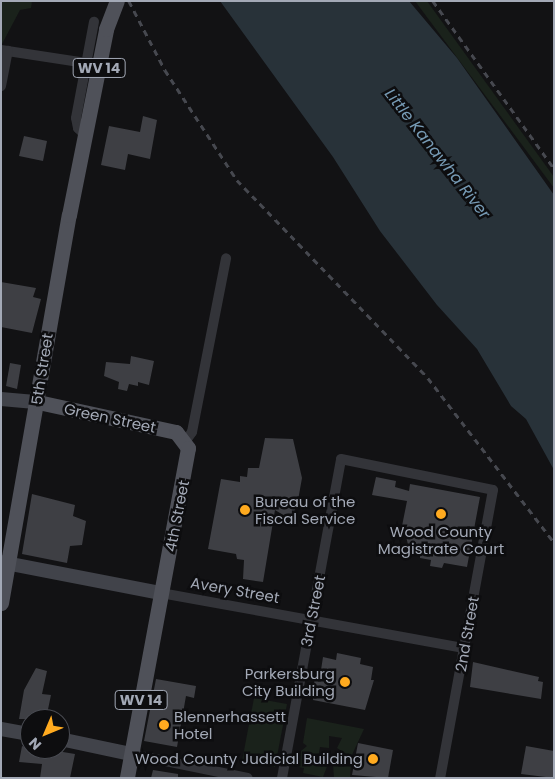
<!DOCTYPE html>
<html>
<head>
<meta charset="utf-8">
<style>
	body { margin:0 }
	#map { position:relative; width:555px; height:779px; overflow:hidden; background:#121214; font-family:Poppins,sans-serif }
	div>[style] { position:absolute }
	.green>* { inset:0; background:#1a221b }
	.water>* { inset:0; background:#283239 }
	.building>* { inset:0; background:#3e3f44 }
	.street>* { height:10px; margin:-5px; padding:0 5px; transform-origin:5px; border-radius:5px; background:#333439 }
	.secondary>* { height:14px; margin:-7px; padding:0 7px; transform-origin:7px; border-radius:7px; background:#41434a }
	.primary>* { height:15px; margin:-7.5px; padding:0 7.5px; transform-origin:7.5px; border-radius:7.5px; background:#4f5159 }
	.rail>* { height:2.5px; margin-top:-1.25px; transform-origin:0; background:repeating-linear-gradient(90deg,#46484f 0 6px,transparent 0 11px) }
	.dots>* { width:14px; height:14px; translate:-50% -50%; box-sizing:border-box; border:2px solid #0d0d0f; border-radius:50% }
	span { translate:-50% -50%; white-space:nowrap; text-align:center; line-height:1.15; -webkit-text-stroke:5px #0d0d0f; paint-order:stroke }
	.shield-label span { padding:1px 4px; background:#0d0d0f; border:1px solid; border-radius:4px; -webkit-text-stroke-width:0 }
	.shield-label { font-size:14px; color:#a3a9b6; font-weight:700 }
	.street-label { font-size:15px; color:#a3a9b6 }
	.poi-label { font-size:15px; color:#a3a9b6 }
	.left { translate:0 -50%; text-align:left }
	.right { translate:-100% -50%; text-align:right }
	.water-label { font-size:16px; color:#769ab4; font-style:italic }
	.frame { position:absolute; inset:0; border:2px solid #a3a9b6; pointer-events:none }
	.north { position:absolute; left:20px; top:709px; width:50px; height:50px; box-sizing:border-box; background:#0d0d0f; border:1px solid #494b52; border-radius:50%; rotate:225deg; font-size:14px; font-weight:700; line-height:20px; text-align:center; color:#a3a9b6 }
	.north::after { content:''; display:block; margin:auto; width:18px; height:22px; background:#ffaa1f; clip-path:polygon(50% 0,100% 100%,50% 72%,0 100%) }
</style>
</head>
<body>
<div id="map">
	<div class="green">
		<div style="clip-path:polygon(1px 1px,32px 1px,31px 8px,20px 10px,2px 44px)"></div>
		<div style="clip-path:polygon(415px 1px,427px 1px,554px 177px,554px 188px)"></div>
		<div style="clip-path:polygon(254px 698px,287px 704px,275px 767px,242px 761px)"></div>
		<div style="clip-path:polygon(307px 718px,364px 729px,351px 757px,337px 748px,342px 738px,329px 736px,329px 748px,320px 747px,318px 759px,328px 764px,323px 777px,303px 773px,304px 768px,299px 767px,301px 751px,307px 746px,303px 743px)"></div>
		<div style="clip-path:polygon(343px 760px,351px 762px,350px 778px,334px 778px,333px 765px,342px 765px)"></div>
	</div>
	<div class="water">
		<div style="clip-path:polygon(220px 1px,409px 1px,457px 58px,554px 195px,554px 470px,526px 419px,511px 406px,477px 349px,437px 305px,380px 231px,333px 157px)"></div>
	</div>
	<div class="building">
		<div style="clip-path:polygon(143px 116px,157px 120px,150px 159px,128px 154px,125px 170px,101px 165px,109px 126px,140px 132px)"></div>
		<div style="clip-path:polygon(24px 136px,47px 141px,43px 161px,19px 156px)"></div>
		<div style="clip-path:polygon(1px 282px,36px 288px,33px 297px,41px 299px,32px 333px,1px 327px)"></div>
		<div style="clip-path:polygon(131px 356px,154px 361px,149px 385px,138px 382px,138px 386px,129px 384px,127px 391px,118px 389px,119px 382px,104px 376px,106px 362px,130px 364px)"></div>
		<div style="clip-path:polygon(10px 363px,21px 365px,17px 389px,6px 386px)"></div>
		<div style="clip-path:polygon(265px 438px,293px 439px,302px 478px,297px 506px,290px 519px,275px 510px,263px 582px,243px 579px,244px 560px,237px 559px,236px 554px,208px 549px,221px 479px,240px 482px,240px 476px,247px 477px,248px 468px,259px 468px)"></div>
		<div style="clip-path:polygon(376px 477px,396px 481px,395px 487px,409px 491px,410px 484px,480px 497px,467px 567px,444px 563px,442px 568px,430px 566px,431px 560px,420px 558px,420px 554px,409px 549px,405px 532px,401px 531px,407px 501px,372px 495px)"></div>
		<div style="clip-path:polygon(32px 494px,75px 505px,73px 516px,86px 521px,82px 545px,70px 546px,67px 563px,22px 554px)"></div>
		<div style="clip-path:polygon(337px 653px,361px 658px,360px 664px,373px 667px,371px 680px,374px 680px,365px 710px,313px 700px,315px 669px,321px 670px,323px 657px,336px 660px)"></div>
		<div style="clip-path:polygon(473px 662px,539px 677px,538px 681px,543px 682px,541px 699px,470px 687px)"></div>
		<div style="clip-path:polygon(36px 668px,47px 671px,42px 694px,51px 695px,46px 719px,19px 719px,24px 690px)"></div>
		<div style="clip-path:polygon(156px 679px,196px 686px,194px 698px,186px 696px,177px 747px,144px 741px)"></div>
		<div style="clip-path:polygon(358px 743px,393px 750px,388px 778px,352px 775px)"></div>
		<div style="clip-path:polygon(22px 746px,44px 754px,45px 749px,75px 754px,70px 778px,40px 778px,42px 764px,19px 762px)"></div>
		<div style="clip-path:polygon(526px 746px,554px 751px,554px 778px,521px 774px)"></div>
		<div style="clip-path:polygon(153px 770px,178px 774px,178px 778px,151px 778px)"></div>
	</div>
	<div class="street">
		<div style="left:1px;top:50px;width:86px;rotate:8.7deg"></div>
		<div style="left:1px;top:86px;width:36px;rotate:-79deg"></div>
		<div style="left:85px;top:135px;width:10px;rotate:-135deg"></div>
		<div style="left:78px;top:128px;width:10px;rotate:-101deg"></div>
		<div style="left:76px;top:118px;width:98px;rotate:-79.4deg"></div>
		<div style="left:185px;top:442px;width:12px;rotate:-55deg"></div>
		<div style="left:192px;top:432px;width:177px;rotate:-78.9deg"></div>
		<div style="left:161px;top:593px;width:308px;rotate:10.3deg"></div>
		<div style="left:131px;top:754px;width:119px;rotate:11.6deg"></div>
		<div style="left:282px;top:778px;width:324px;rotate:-79.5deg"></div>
		<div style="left:341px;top:459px;width:155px;rotate:11.5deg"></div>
		<div style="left:493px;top:490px;width:293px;rotate:100.4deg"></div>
	</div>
	<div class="secondary">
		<div style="left:1px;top:399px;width:37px;rotate:5deg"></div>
		<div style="left:1px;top:562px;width:163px;rotate:11deg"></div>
		<div style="left:1px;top:729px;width:29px;rotate:10deg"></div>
		<div style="left:60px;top:739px;width:73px;rotate:11.9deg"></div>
	</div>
	<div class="primary">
		<div style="left:38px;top:402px;width:141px;rotate:12.3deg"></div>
		<div style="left:176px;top:432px;width:20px;rotate:53deg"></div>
		<div style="left:188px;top:448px;width:336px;rotate:100.5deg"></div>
		<div style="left:1px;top:603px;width:394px;rotate:-80.1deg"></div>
		<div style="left:69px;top:215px;width:190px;rotate:-78.7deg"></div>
		<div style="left:106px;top:29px;width:30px;rotate:-69deg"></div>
	</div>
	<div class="rail">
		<div style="left:129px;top:1px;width:78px;rotate:62.4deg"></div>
		<div style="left:165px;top:70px;width:131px;rotate:56.8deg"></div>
		<div style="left:237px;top:180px;width:275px;rotate:46deg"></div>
		<div style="left:428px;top:378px;width:207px;rotate:52.5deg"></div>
		<div style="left:433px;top:1px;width:206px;rotate:54.1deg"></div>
	</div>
	<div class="dots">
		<div style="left:245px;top:510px;background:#ffaa1f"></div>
		<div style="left:441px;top:514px;background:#ffaa1f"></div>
		<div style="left:345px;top:682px;background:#ffaa1f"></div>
		<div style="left:164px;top:725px;background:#ffaa1f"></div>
		<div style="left:373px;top:759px;background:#ffaa1f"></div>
	</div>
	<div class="shield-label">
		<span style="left:99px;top:68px">WV 14</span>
		<span style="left:141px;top:700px">WV 14</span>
	</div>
	<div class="street-label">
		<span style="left:42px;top:369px;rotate:-81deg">5th Street</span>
		<span style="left:110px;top:418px;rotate:12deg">Green Street</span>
		<span style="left:177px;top:516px;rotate:-79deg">4th Street</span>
		<span style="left:235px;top:590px;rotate:10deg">Avery Street</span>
		<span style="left:313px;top:611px;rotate:-79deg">3rd Street</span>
		<span style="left:467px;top:634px;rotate:-80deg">2nd Street</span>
	</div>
	<div class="poi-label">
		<span class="left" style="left:255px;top:510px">Bureau of the<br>Fiscal Service</span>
		<span style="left:441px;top:540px">Wood County<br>Magistrate Court</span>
		<span class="right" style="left:335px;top:682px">Parkersburg<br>City Building</span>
		<span class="left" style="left:174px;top:725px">Blennerhassett<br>Hotel</span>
		<span class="right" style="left:363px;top:759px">Wood County Judicial Building</span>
	</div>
	<div class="water-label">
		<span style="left:437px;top:154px;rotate:52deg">Little Kanawha River</span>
	</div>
	<div class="frame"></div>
	<div class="north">N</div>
</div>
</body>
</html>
